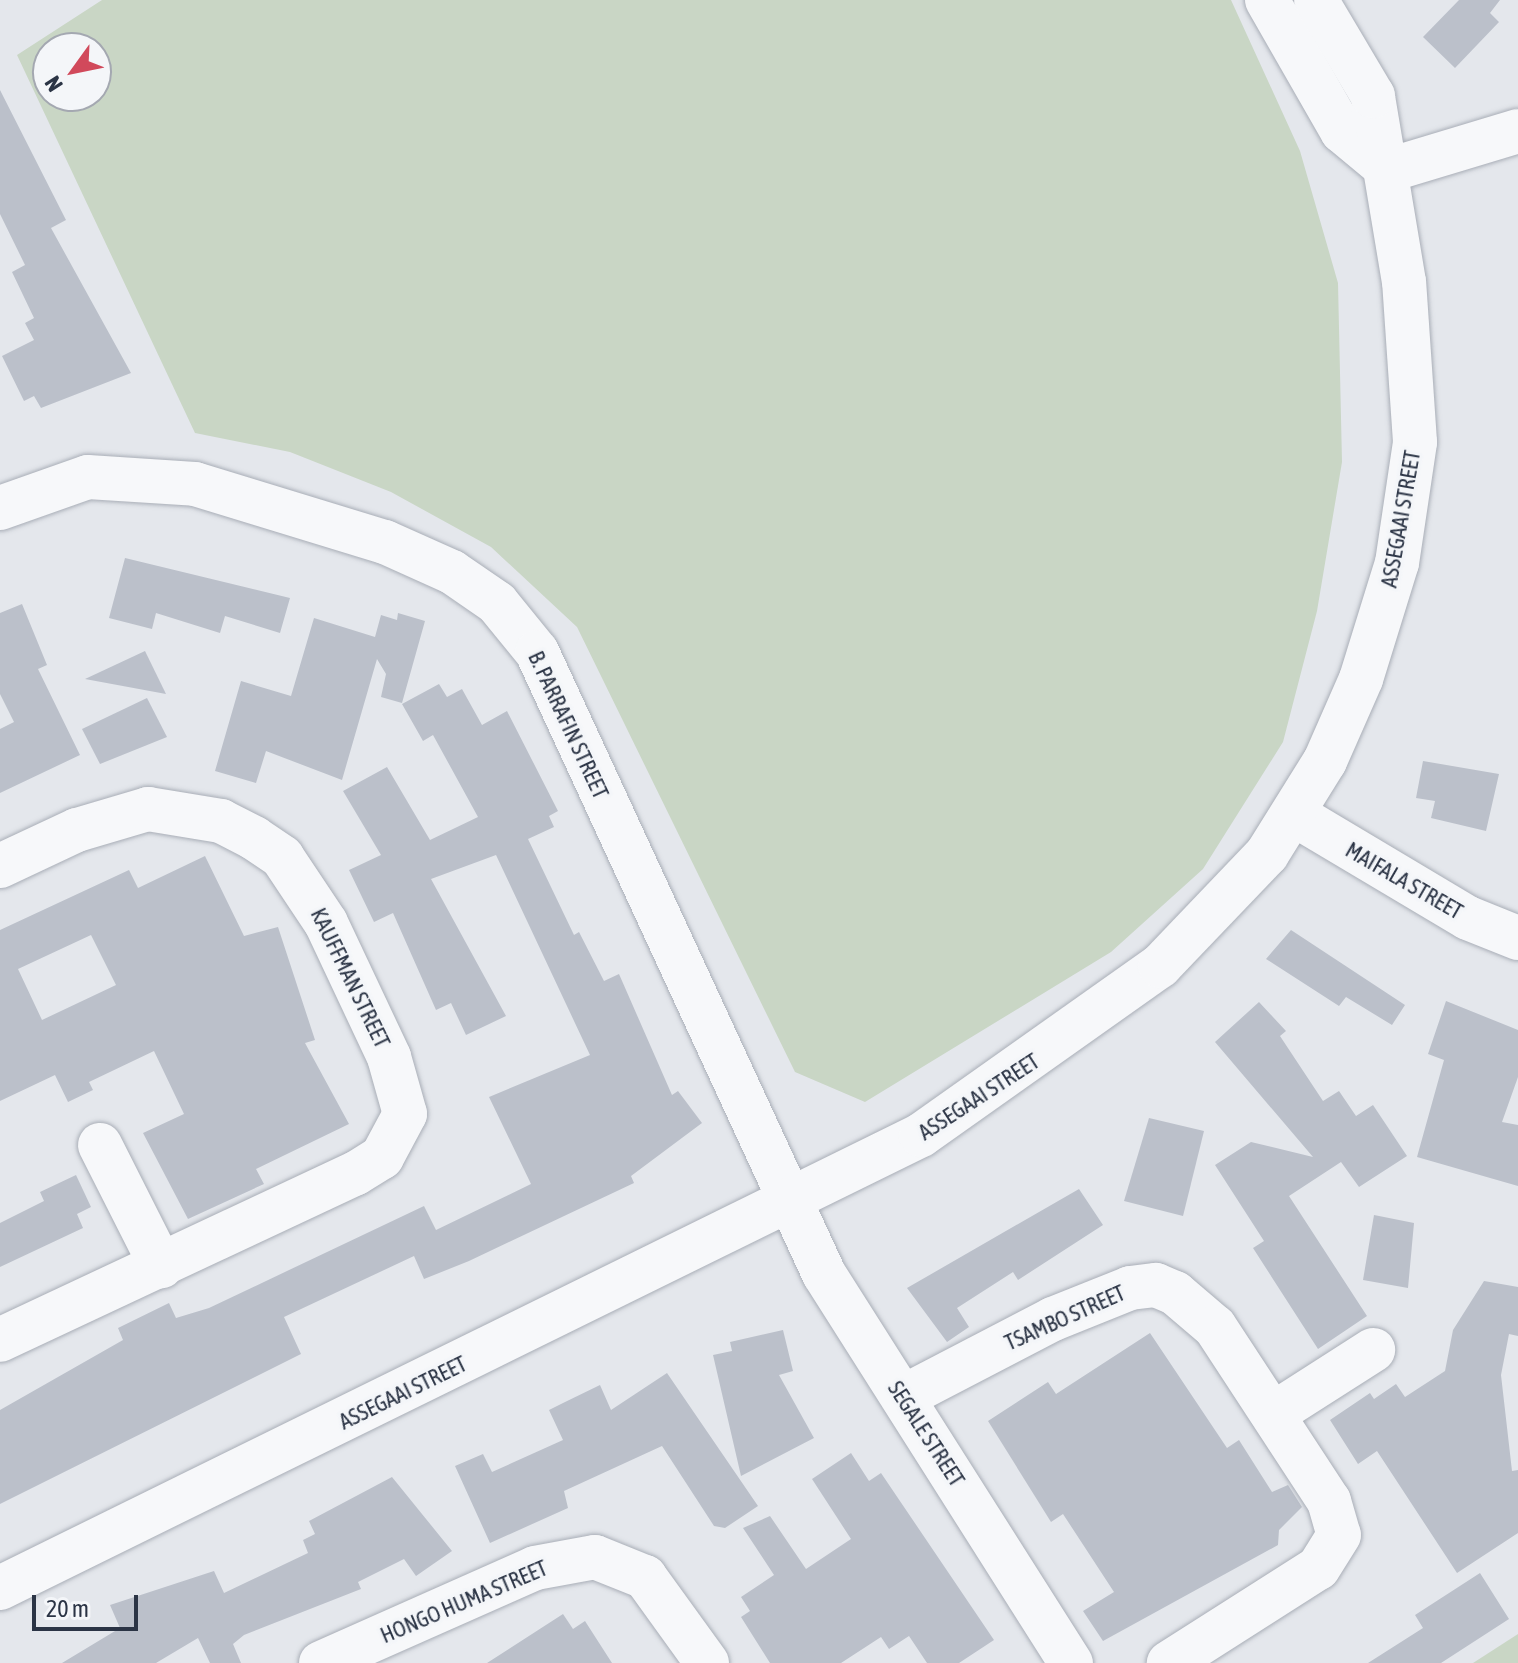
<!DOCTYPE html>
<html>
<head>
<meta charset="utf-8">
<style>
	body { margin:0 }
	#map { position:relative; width:1518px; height:1663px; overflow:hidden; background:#e4e7ec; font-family:"Asap Condensed",sans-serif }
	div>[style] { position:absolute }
	.green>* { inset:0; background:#c9d6c5 }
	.building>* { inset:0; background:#bbc0ca }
	.roads { filter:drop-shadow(0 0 2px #a9aeb7) drop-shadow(0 0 2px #a9aeb7) }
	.minor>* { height:44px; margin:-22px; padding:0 22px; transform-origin:22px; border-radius:22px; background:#f7f8fa }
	span { translate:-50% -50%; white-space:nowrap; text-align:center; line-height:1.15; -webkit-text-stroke:7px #f4f6f9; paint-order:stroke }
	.street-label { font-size:22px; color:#2b3445 }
	.north { position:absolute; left:32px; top:32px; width:80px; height:80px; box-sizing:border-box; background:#f4f6f9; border:2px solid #a4a8b1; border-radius:50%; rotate:237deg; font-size:22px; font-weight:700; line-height:32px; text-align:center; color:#2b3445 }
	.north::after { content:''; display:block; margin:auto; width:28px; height:36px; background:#d1495b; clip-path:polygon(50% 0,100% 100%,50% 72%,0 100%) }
	.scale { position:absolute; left:32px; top:1595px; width:106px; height:36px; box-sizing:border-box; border:4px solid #2b3445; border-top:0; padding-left:10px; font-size:24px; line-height:28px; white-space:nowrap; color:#2b3445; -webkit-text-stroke:6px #f4f6f9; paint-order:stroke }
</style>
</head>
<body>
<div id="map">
	<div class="green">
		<div style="clip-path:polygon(evenodd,102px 0,1231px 0,1300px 151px,1338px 283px,1342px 462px,1317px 611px,1283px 742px,1203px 869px,1111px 952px,865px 1102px,795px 1072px,577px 627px,491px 547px,391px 492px,290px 452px,195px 433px,17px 55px,102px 0,96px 48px,96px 96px,48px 96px,48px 48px,96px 48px)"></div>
		<div style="clip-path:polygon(1518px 1634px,1518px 1663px,1473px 1663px)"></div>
	</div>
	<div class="building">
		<div style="clip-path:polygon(1459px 0,1500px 0,1490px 13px,1499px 22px,1455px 68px,1423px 37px)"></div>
		<div style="clip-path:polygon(0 90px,66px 220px,51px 228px,131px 373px,41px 408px,34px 396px,24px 401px,2px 356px,34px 340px,25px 323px,34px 318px,12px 272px,25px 265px,0 214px)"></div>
		<div style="clip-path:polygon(125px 558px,290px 598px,280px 633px,225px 616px,220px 633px,156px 613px,152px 629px,109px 618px)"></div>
		<div style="clip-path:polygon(22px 604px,47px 665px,38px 669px,80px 755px,0 793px,0 729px,14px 722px,0 694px,0 613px)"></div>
		<div style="clip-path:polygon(398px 613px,425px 621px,402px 703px,381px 697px,386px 674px,377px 659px,342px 780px,266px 751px,256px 783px,215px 771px,241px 681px,291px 696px,314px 618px,375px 637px,381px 615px,397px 620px)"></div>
		<div style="clip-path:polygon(145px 651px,166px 694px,85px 679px)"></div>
		<div style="clip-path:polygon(439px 684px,447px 697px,462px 689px,482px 725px,507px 711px,558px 811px,549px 816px,554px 827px,528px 839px,574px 935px,579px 932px,604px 981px,619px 974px,672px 1095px,678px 1091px,702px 1123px,631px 1176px,634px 1183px,469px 1261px,424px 1279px,414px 1256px,284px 1317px,301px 1354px,0 1504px,0 1410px,123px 1340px,118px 1328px,169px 1303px,176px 1318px,209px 1308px,424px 1206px,436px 1230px,531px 1184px,489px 1097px,590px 1055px,496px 855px,431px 879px,506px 1016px,466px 1035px,451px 1003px,436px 1010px,393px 913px,374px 922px,349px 870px,381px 855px,343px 791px,387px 767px,430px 840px,478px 817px,433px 735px,423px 741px,402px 704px)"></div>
		<div style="clip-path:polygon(147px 698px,167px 737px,100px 764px,82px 729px)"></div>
		<div style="clip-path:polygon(1423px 761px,1499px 774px,1486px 831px,1431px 818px,1435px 801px,1416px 798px)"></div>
		<div style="clip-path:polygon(evenodd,205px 856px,244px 936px,278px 927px,315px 1040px,305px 1043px,349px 1124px,256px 1169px,264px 1184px,188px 1219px,143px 1133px,184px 1114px,154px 1051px,89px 1082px,93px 1090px,68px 1102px,55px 1075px,0 1101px,0 930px,129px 870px,138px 888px,205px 856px,91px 935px,116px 985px,42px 1020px,18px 969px,91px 935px)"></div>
		<div style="clip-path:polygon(1291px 930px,1405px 1005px,1392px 1025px,1346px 997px,1339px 1006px,1266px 959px)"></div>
		<div style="clip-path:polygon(1446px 1001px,1518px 1030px,1518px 1077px,1502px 1122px,1518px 1125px,1518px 1186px,1417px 1157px,1444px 1060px,1428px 1054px)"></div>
		<div style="clip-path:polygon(1259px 1002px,1286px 1031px,1280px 1036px,1323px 1101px,1339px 1091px,1356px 1116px,1373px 1105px,1407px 1156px,1359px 1187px,1341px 1162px,1289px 1196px,1367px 1316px,1318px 1349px,1253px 1248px,1264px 1241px,1215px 1165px,1251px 1142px,1313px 1157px,1215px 1042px)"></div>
		<div style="clip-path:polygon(1149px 1118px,1204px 1131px,1183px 1216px,1124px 1201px)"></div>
		<div style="clip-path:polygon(76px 1175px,91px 1207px,77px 1214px,83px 1228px,0 1267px,0 1223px,44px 1201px,40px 1192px)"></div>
		<div style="clip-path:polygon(1079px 1189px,1103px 1225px,1018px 1280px,1013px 1272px,957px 1308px,969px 1327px,947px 1342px,907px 1288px)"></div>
		<div style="clip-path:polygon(1374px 1215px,1414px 1223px,1408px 1288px,1363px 1280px)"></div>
		<div style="clip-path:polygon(1484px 1281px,1518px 1287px,1518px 1336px,1509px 1334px,1501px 1375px,1512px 1471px,1518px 1470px,1518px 1533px,1457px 1573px,1377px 1451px,1358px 1464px,1330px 1420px,1370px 1393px,1374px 1399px,1396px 1384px,1405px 1397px,1445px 1371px,1453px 1330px)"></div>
		<div style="clip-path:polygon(783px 1330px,793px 1371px,779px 1375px,814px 1438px,741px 1476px,713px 1355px,732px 1351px,730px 1342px)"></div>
		<div style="clip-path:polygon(1150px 1333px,1227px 1448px,1239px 1440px,1272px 1492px,1288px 1485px,1302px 1507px,1279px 1530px,1278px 1545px,1103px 1641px,1083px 1611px,1114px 1592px,1063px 1514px,1051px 1522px,988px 1421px,1048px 1382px,1056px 1394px)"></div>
		<div style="clip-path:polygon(667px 1373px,758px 1506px,725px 1528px,714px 1526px,662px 1446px,564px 1491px,568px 1508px,490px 1543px,455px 1466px,483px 1454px,492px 1472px,563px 1440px,549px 1410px,563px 1403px,600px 1385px,611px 1410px)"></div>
		<div style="clip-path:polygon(851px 1453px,869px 1481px,881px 1473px,994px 1640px,959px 1663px,927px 1663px,909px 1636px,889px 1649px,881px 1637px,841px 1663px,770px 1663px,741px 1617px,750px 1611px,741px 1597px,774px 1575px,743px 1528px,770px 1516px,806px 1569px,851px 1539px,812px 1479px)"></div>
		<div style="clip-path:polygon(392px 1477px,452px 1551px,416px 1576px,404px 1559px,358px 1582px,361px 1589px,244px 1635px,233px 1644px,241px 1663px,210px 1663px,198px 1638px,156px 1663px,62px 1663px,120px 1628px,110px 1605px,214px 1571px,224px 1593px,308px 1553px,303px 1540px,315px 1534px,309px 1521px)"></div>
		<div style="clip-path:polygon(1480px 1573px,1509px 1619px,1441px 1663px,1368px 1663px,1423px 1628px,1415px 1615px)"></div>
		<div style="clip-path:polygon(563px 1614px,573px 1629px,585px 1621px,612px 1663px,487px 1663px)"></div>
	</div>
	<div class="roads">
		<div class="minor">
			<div style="left:1267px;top:0;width:151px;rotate:60.2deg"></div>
			<div style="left:1342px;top:131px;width:61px;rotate:39.7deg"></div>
			<div style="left:1389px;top:170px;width:135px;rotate:-16.8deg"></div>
			<div style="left:0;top:508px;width:93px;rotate:-19.4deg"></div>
			<div style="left:88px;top:477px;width:107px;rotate:3.7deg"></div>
			<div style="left:195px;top:484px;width:199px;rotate:17deg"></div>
			<div style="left:385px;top:542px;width:73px;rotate:24.1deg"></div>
			<div style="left:452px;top:572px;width:55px;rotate:34.6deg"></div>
			<div style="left:497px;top:603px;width:63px;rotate:50.8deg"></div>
			<div style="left:537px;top:652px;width:685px;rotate:65.23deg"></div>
			<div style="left:824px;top:1274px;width:461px;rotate:57.6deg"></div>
			<div style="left:1295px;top:815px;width:201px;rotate:30.8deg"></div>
			<div style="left:1468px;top:918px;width:54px;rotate:21.8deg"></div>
			<div style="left:0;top:866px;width:85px;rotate:-25.1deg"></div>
			<div style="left:77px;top:830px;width:74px;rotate:-16.5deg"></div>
			<div style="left:148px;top:809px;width:74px;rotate:9.3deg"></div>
			<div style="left:221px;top:821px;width:37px;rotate:27deg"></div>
			<div style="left:254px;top:838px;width:34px;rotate:34deg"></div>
			<div style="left:282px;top:857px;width:79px;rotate:56.3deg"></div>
			<div style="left:326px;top:923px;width:148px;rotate:64.8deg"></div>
			<div style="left:389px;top:1057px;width:59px;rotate:74.3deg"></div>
			<div style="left:405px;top:1114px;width:49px;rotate:118.1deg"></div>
			<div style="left:382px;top:1157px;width:31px;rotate:148deg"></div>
			<div style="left:356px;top:1173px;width:393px;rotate:154.9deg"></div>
			<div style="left:100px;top:1145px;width:136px;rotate:63.2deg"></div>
			<div style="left:903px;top:1397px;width:169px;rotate:-27.5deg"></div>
			<div style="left:1053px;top:1319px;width:83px;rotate:-21.9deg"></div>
			<div style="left:1130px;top:1288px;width:26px;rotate:-7deg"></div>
			<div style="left:1156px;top:1285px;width:21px;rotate:23deg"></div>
			<div style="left:1175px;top:1293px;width:52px;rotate:40.4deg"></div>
			<div style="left:1215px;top:1327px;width:208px;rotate:56.8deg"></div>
			<div style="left:1329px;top:1501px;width:35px;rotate:74deg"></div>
			<div style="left:1339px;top:1535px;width:39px;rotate:122deg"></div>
			<div style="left:1318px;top:1568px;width:177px;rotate:147.5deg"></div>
			<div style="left:1273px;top:1414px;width:119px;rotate:-32.6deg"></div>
			<div style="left:0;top:1588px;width:1026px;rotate:-26.19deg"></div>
			<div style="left:921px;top:1135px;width:293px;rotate:-35.3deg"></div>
			<div style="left:1160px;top:966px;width:155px;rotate:-46.3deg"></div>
			<div style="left:1267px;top:854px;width:110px;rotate:-58.1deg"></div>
			<div style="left:1325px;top:761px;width:90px;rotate:-66.3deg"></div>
			<div style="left:1361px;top:679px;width:121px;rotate:-72.8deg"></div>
			<div style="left:1397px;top:563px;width:122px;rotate:-81.5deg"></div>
			<div style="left:1415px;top:442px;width:160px;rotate:-93.9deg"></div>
			<div style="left:1404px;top:282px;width:189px;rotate:-99.5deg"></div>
			<div style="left:1373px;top:96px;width:112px;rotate:-120.7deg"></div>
			<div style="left:321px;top:1663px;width:234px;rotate:-23.9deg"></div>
			<div style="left:535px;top:1568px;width:61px;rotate:-10.4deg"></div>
			<div style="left:595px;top:1557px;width:54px;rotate:21.8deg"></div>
			<div style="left:645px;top:1577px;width:106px;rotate:54.2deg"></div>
		</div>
	</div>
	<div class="street-label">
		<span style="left:1401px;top:519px;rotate:-80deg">ASSEGAAI STREET</span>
		<span style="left:568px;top:725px;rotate:65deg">B. PARRAFIN STREET</span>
		<span style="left:1404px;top:881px;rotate:30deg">MAIFALA STREET</span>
		<span style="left:350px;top:978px;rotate:64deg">KAUFFMAN STREET</span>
		<span style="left:979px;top:1097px;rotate:-33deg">ASSEGAAI STREET</span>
		<span style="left:1065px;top:1318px;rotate:-24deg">TSAMBO STREET</span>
		<span style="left:403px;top:1393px;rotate:-26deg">ASSEGAAI STREET</span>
		<span style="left:926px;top:1434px;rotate:57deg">SEGALE STREET</span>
		<span style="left:464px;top:1602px;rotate:-23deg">HONGO HUMA STREET</span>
	</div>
	<div class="north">N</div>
	<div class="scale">20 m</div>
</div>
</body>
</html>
